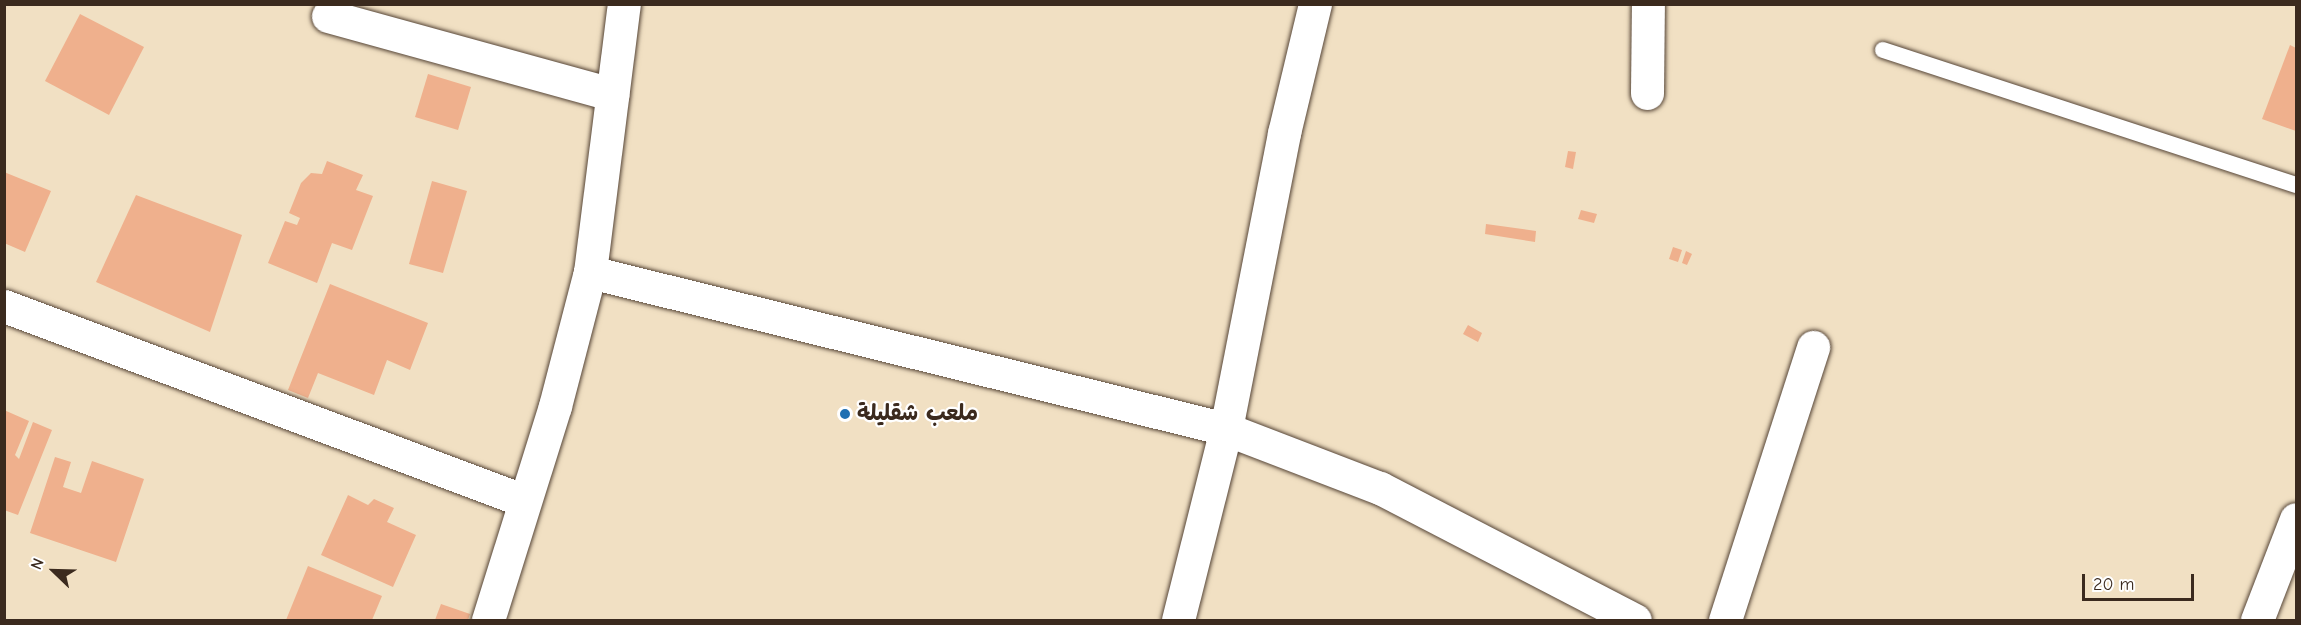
<!DOCTYPE html>
<html>
<head>
<meta charset="utf-8">
<style>
	body { margin:0 }
	#map { position:relative; width:2301px; height:625px; overflow:hidden; background:#f1e0c3; font-family:"Comic Neue","Playpen Sans Arabic",sans-serif }
	div>[style] { position:absolute }
	.building>* { inset:0; background:#efb08d }
	.roads { filter:drop-shadow(0 0 2px #564537) drop-shadow(0 0 2px #564537) }
	.service>* { height:16px; margin:-8px; padding:0 8px; transform-origin:8px; border-radius:8px; background:#fff }
	.minor>* { height:33px; margin:-16.5px; padding:0 16.5px; transform-origin:16.5px; border-radius:16.5px; background:#fff }
	.dots>* { width:16px; height:16px; translate:-50% -50%; box-sizing:border-box; border:3px solid #fff; border-radius:50% }
	span { translate:-50% -50%; white-space:nowrap; text-align:center; line-height:1.15; -webkit-text-stroke:4.5px #fff; paint-order:stroke }
	.poi-label { font-size:22px; color:#3b2a1e; font-weight:700 }
	.left { translate:0 -50%; text-align:left }
	.frame { position:absolute; inset:0; border:6px solid #3b2a1e; pointer-events:none }
	.north { position:absolute; left:24px; top:541px; width:60px; height:60px; -webkit-text-stroke:4px #fff; paint-order:stroke; rotate:293deg; font-size:16px; font-weight:700; line-height:24px; text-align:center; color:#3b2a1e }
	.north::after { content:''; display:block; margin:auto; width:21px; height:27px; background:#3b2a1e; clip-path:polygon(50% 0,100% 100%,50% 72%,0 100%) }
	.scale { position:absolute; left:2082px; top:574px; width:112px; height:27px; box-sizing:border-box; border:3px solid #3b2a1e; border-top:0; padding-left:8px; font-size:18px; line-height:21px; white-space:nowrap; color:#3b2a1e; -webkit-text-stroke:4px #fff; paint-order:stroke }
</style>
</head>
<body>
<div id="map">
	<div class="building">
		<div style="clip-path:polygon(80px 14px,144px 47px,109px 115px,45px 81px)"></div>
		<div style="clip-path:polygon(2290px 45px,2296px 48px,2296px 131px,2262px 119px)"></div>
		<div style="clip-path:polygon(428px 74px,471px 87px,458px 130px,415px 117px)"></div>
		<div style="clip-path:polygon(1568px 151px,1576px 152px,1573px 169px,1565px 167px)"></div>
		<div style="clip-path:polygon(327px 161px,363px 175px,356px 190px,373px 196px,352px 250px,332px 243px,317px 283px,268px 263px,285px 221px,297px 225px,300px 218px,289px 213px,301px 183px,311px 173px,322px 174px)"></div>
		<div style="clip-path:polygon(4px 172px,51px 191px,25px 252px,4px 243px)"></div>
		<div style="clip-path:polygon(432px 181px,467px 191px,443px 273px,409px 264px)"></div>
		<div style="clip-path:polygon(136px 195px,242px 235px,210px 332px,96px 282px)"></div>
		<div style="clip-path:polygon(1581px 210px,1597px 214px,1594px 223px,1578px 219px)"></div>
		<div style="clip-path:polygon(1486px 224px,1536px 231px,1535px 242px,1485px 234px)"></div>
		<div style="clip-path:polygon(1673px 247px,1682px 250px,1678px 262px,1669px 259px)"></div>
		<div style="clip-path:polygon(1686px 251px,1692px 254px,1687px 265px,1682px 263px)"></div>
		<div style="clip-path:polygon(330px 284px,428px 323px,410px 370px,387px 360px,374px 395px,318px 373px,308px 398px,288px 390px)"></div>
		<div style="clip-path:polygon(1468px 325px,1482px 333px,1478px 342px,1463px 334px)"></div>
		<div style="clip-path:polygon(4px 410px,29px 421px,15px 455px,19px 459px,33px 422px,52px 430px,18px 515px,4px 510px)"></div>
		<div style="clip-path:polygon(55px 457px,71px 462px,63px 487px,81px 493px,92px 461px,144px 479px,116px 562px,30px 533px)"></div>
		<div style="clip-path:polygon(348px 495px,368px 505px,374px 499px,394px 508px,387px 522px,416px 535px,393px 587px,321px 555px)"></div>
		<div style="clip-path:polygon(308px 566px,382px 596px,372px 620px,286px 620px)"></div>
		<div style="clip-path:polygon(441px 604px,470px 614px,468px 620px,435px 620px)"></div>
	</div>
	<div class="roads">
		<div class="service">
			<div style="left:1883px;top:50px;width:435px;rotate:18.1deg"></div>
		</div>
		<div class="minor">
			<div style="left:328px;top:16px;width:295px;rotate:15.4deg"></div>
			<div style="left:1647px;top:93px;width:89px;rotate:-89.4deg"></div>
			<div style="left:590px;top:272px;width:655px;rotate:13.87deg"></div>
			<div style="left:1226px;top:429px;width:165px;rotate:21deg"></div>
			<div style="left:1380px;top:488px;width:287px;rotate:27.4deg"></div>
			<div style="left:4px;top:306px;width:556px;rotate:20.52deg"></div>
			<div style="left:488px;top:620px;width:224px;rotate:-72.6deg"></div>
			<div style="left:555px;top:406px;width:138px;rotate:-75.4deg"></div>
			<div style="left:590px;top:272px;width:270px;rotate:-82.8deg"></div>
			<div style="left:1178px;top:620px;width:197px;rotate:-75.9deg"></div>
			<div style="left:1226px;top:429px;width:302px;rotate:-78.9deg"></div>
			<div style="left:1284px;top:133px;width:133px;rotate:-76.5deg"></div>
			<div style="left:1725px;top:620px;width:287px;rotate:-72.1deg"></div>
			<div style="left:2257px;top:620px;width:108px;rotate:-68.9deg"></div>
		</div>
	</div>
	<div class="dots">
		<div style="left:845px;top:414px;background:#1f6fb2"></div>
	</div>
	<div class="poi-label">
		<span class="left" style="left:857px;top:414px">ملعب شقليلة</span>
	</div>
	<div class="frame"></div>
	<div class="north">N</div>
	<div class="scale">20 m</div>
</div>
</body>
</html>
